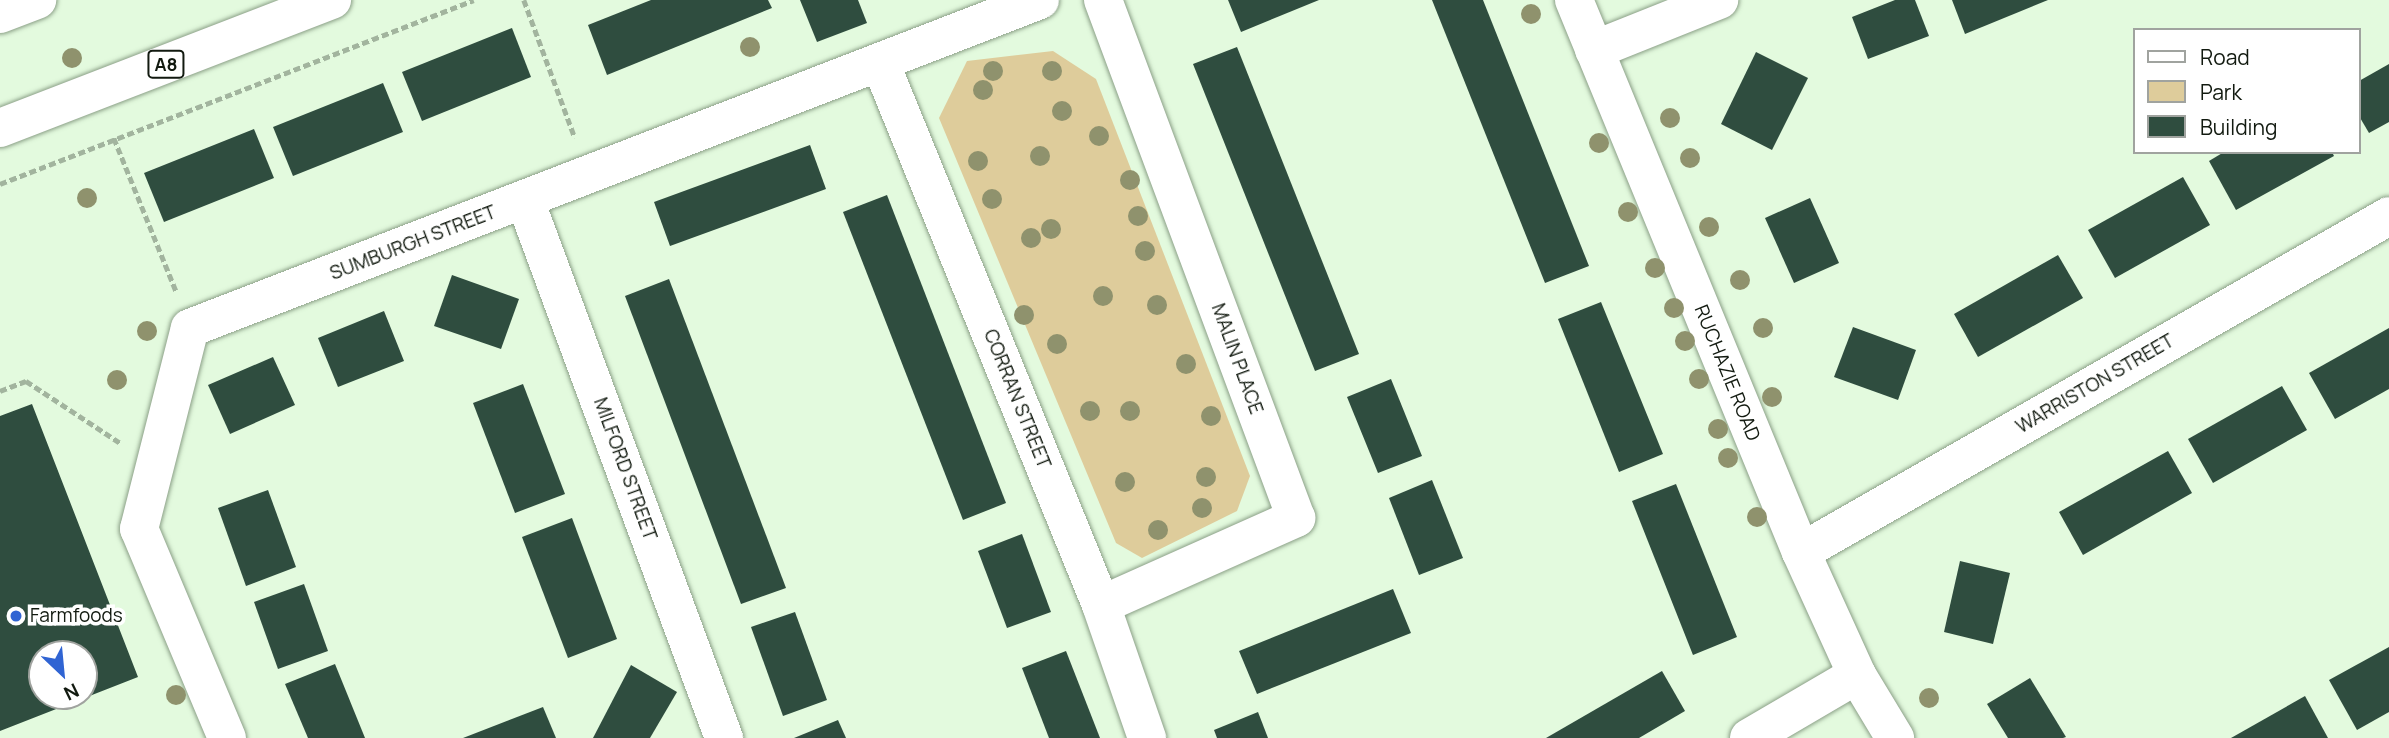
<!DOCTYPE html>
<html>
<head>
<meta charset="utf-8">
<style>
	body { margin:0 }
	#map { position:relative; width:2389px; height:738px; overflow:hidden; background:#e3fade; font-family:Manrope,sans-serif }
	div>[style] { position:absolute }
	.green>* { inset:0; background:#decc9b }
	.building>* { inset:0; background:#2f4d3f }
	.path>* { height:4.5px; margin-top:-2.25px; transform-origin:0; background:repeating-linear-gradient(90deg,#a2b49e 0 7px,transparent 0 10.5px) }
	.roads { filter:drop-shadow(0 0 2px #8ba087) drop-shadow(0 0 2px #8ba087) }
	.minor>* { height:38px; margin:-19px; padding:0 19px; transform-origin:19px; border-radius:19px; background:#fff }
	.major>* { height:38px; margin:-19px; padding:0 19px; transform-origin:19px; border-radius:19px; background:#fff }
	.trees>* { width:20px; height:20px; margin:-10px; border-radius:50%; background:#8f926d }
	.dots>* { width:19px; height:19px; translate:-50% -50%; box-sizing:border-box; border:4px solid #fff; border-radius:50% }
	span { translate:-50% -50%; white-space:nowrap; text-align:center; line-height:1.15; -webkit-text-stroke:7px #fff; paint-order:stroke }
	.shield-label span { padding:2px 5px; background:#fff; border:2px solid; border-radius:5px; -webkit-text-stroke-width:0 }
	.shield-label { font-size:18px; color:#121a10; font-weight:700 }
	.street-label { font-size:19px; color:#121a10 }
	.poi-label { font-size:19px; color:#121a10 }
	.left { translate:0 -50%; text-align:left }
	.legend { position:absolute; left:2133px; top:28px; width:228px; height:126px; box-sizing:border-box; background:#fff; border:2px solid #a0a39f; margin:0; padding:9px 12px; list-style:none; font-size:21px; color:#121a10 }
	.legend li { display:flex; align-items:center; gap:14px; height:35px }
	.legend b { width:35px; border:2px solid #a0a39f }
	.north { position:absolute; left:28px; top:640px; width:70px; height:70px; box-sizing:border-box; background:#fff; border:2px solid #a0a39f; border-radius:50%; rotate:154deg; font-size:19px; font-weight:700; line-height:28px; text-align:center; color:#121a10 }
	.north::after { content:''; display:block; margin:auto; width:24px; height:32px; background:#3064d3; clip-path:polygon(50% 0,100% 100%,50% 72%,0 100%) }
</style>
</head>
<body>
<div id="map">
	<div class="green">
		<div style="clip-path:polygon(1053px 51px,1096px 79px,1250px 476px,1237px 511px,1142px 558px,1116px 543px,939px 118px,967px 61px)"></div>
	</div>
	<div class="building">
		<div style="clip-path:polygon(651px 0,768px 0,772px 8px,607px 75px,588px 25px)"></div>
		<div style="clip-path:polygon(800px 0,858px 0,867px 23px,817px 42px)"></div>
		<div style="clip-path:polygon(1228px 0,1319px 0,1241px 32px)"></div>
		<div style="clip-path:polygon(1432px 0,1483px 0,1589px 266px,1545px 283px)"></div>
		<div style="clip-path:polygon(1895px 0,1915px 0,1929px 36px,1868px 59px,1852px 17px)"></div>
		<div style="clip-path:polygon(1952px 0,2048px 0,1965px 34px)"></div>
		<div style="clip-path:polygon(512px 28px,531px 77px,422px 121px,402px 72px)"></div>
		<div style="clip-path:polygon(1237px 47px,1359px 354px,1315px 371px,1193px 64px)"></div>
		<div style="clip-path:polygon(1756px 52px,1808px 78px,1772px 150px,1721px 124px)"></div>
		<div style="clip-path:polygon(2389px 64px,2389px 122px,2369px 133px,2359px 116px,2359px 81px)"></div>
		<div style="clip-path:polygon(383px 83px,403px 132px,293px 176px,273px 127px)"></div>
		<div style="clip-path:polygon(254px 129px,274px 178px,164px 222px,144px 173px)"></div>
		<div style="clip-path:polygon(810px 145px,826px 189px,670px 246px,654px 202px)"></div>
		<div style="clip-path:polygon(2224px 152px,2332px 152px,2334px 156px,2236px 210px,2209px 161px)"></div>
		<div style="clip-path:polygon(2183px 177px,2210px 225px,2115px 278px,2088px 230px)"></div>
		<div style="clip-path:polygon(887px 195px,1006px 503px,963px 520px,843px 212px)"></div>
		<div style="clip-path:polygon(1810px 198px,1839px 263px,1794px 283px,1765px 218px)"></div>
		<div style="clip-path:polygon(2058px 255px,2083px 298px,1978px 357px,1954px 314px)"></div>
		<div style="clip-path:polygon(452px 275px,519px 299px,501px 349px,434px 326px)"></div>
		<div style="clip-path:polygon(669px 279px,786px 588px,741px 604px,625px 296px)"></div>
		<div style="clip-path:polygon(1601px 302px,1663px 454px,1619px 472px,1558px 319px)"></div>
		<div style="clip-path:polygon(384px 311px,404px 361px,338px 387px,318px 338px)"></div>
		<div style="clip-path:polygon(1853px 327px,1916px 350px,1898px 400px,1834px 377px)"></div>
		<div style="clip-path:polygon(2389px 328px,2389px 389px,2335px 419px,2309px 373px)"></div>
		<div style="clip-path:polygon(273px 357px,295px 405px,230px 434px,208px 385px)"></div>
		<div style="clip-path:polygon(1391px 379px,1422px 456px,1378px 473px,1347px 397px)"></div>
		<div style="clip-path:polygon(523px 384px,565px 494px,515px 513px,473px 403px)"></div>
		<div style="clip-path:polygon(2282px 386px,2307px 430px,2213px 483px,2188px 439px)"></div>
		<div style="clip-path:polygon(evenodd,32px 404px,138px 677px,0 731px,0 416px,32px 404px,42px 654px,84px 654px,84px 696px,42px 696px,42px 654px)"></div>
		<div style="clip-path:polygon(2168px 451px,2192px 493px,2083px 555px,2059px 512px)"></div>
		<div style="clip-path:polygon(1432px 480px,1463px 558px,1419px 575px,1389px 498px)"></div>
		<div style="clip-path:polygon(1676px 484px,1737px 637px,1693px 655px,1632px 501px)"></div>
		<div style="clip-path:polygon(268px 490px,296px 567px,246px 586px,218px 508px)"></div>
		<div style="clip-path:polygon(572px 518px,617px 639px,568px 658px,522px 537px)"></div>
		<div style="clip-path:polygon(1022px 534px,1051px 612px,1007px 628px,978px 551px)"></div>
		<div style="clip-path:polygon(1960px 561px,2010px 573px,1993px 644px,1944px 632px)"></div>
		<div style="clip-path:polygon(304px 584px,328px 651px,278px 669px,254px 602px)"></div>
		<div style="clip-path:polygon(1393px 589px,1411px 633px,1257px 694px,1239px 651px)"></div>
		<div style="clip-path:polygon(795px 612px,827px 700px,783px 716px,751px 627px)"></div>
		<div style="clip-path:polygon(2389px 647px,2389px 712px,2357px 730px,2329px 680px)"></div>
		<div style="clip-path:polygon(1066px 651px,1100px 738px,1049px 738px,1022px 668px)"></div>
		<div style="clip-path:polygon(335px 664px,365px 738px,308px 738px,285px 684px)"></div>
		<div style="clip-path:polygon(631px 665px,677px 692px,650px 738px,593px 738px)"></div>
		<div style="clip-path:polygon(1662px 671px,1685px 711px,1639px 738px,1546px 738px)"></div>
		<div style="clip-path:polygon(2030px 678px,2066px 737px,2063px 738px,2008px 738px,1987px 704px)"></div>
		<div style="clip-path:polygon(2305px 696px,2328px 738px,2231px 738px)"></div>
		<div style="clip-path:polygon(543px 707px,556px 738px,463px 738px)"></div>
		<div style="clip-path:polygon(1258px 712px,1268px 738px,1217px 738px,1214px 730px)"></div>
		<div style="clip-path:polygon(838px 720px,846px 738px,794px 738px)"></div>
	</div>
	<div class="path">
		<div style="left:524px;top:0;width:147px;rotate:69.7deg"></div>
		<div style="left:114px;top:138px;width:165px;rotate:67.9deg"></div>
		<div style="left:0;top:184px;width:508px;rotate:-21.22deg"></div>
		<div style="left:0;top:391px;width:28px;rotate:-21deg"></div>
		<div style="left:26px;top:381px;width:115px;rotate:33.3deg"></div>
	</div>
	<div class="roads">
		<div class="minor">
			<div style="left:1574px;top:0;width:597px;rotate:67.65deg"></div>
			<div style="left:1801px;top:552px;width:135px;rotate:65.5deg"></div>
			<div style="left:1857px;top:675px;width:74px;rotate:58.9deg"></div>
			<div style="left:1594px;top:50px;width:135px;rotate:-21.8deg"></div>
			<div style="left:880px;top:62px;width:586px;rotate:67.85deg"></div>
			<div style="left:1101px;top:605px;width:141px;rotate:70.9deg"></div>
			<div style="left:525px;top:200px;width:574px;rotate:69.7deg"></div>
			<div style="left:1801px;top:552px;width:677px;rotate:-29.74deg"></div>
			<div style="left:1101px;top:605px;width:214px;rotate:-24deg"></div>
			<div style="left:1296px;top:518px;width:553px;rotate:-110.43deg"></div>
			<div style="left:227px;top:738px;width:227px;rotate:-112.8deg"></div>
			<div style="left:139px;top:529px;width:207px;rotate:-75.8deg"></div>
			<div style="left:190px;top:328px;width:911px;rotate:-21.1deg"></div>
			<div style="left:1749px;top:738px;width:125px;rotate:-30.3deg"></div>
		</div>
		<div class="major">
			<div style="left:0;top:14px;width:40px;rotate:-21deg"></div>
			<div style="left:0;top:128px;width:356px;rotate:-21.1deg"></div>
		</div>
	</div>
	<div class="trees">
		<div style="left:1531px;top:14px"></div>
		<div style="left:750px;top:47px"></div>
		<div style="left:72px;top:58px"></div>
		<div style="left:993px;top:71px"></div>
		<div style="left:1052px;top:71px"></div>
		<div style="left:983px;top:90px"></div>
		<div style="left:1062px;top:111px"></div>
		<div style="left:1670px;top:118px"></div>
		<div style="left:1099px;top:136px"></div>
		<div style="left:1599px;top:143px"></div>
		<div style="left:1040px;top:156px"></div>
		<div style="left:1690px;top:158px"></div>
		<div style="left:978px;top:161px"></div>
		<div style="left:1130px;top:180px"></div>
		<div style="left:87px;top:198px"></div>
		<div style="left:992px;top:199px"></div>
		<div style="left:1628px;top:212px"></div>
		<div style="left:1138px;top:216px"></div>
		<div style="left:1709px;top:227px"></div>
		<div style="left:1051px;top:229px"></div>
		<div style="left:1031px;top:238px"></div>
		<div style="left:1145px;top:251px"></div>
		<div style="left:1655px;top:268px"></div>
		<div style="left:1740px;top:280px"></div>
		<div style="left:1103px;top:296px"></div>
		<div style="left:1157px;top:305px"></div>
		<div style="left:1674px;top:308px"></div>
		<div style="left:1024px;top:315px"></div>
		<div style="left:1763px;top:328px"></div>
		<div style="left:147px;top:331px"></div>
		<div style="left:1685px;top:341px"></div>
		<div style="left:1057px;top:344px"></div>
		<div style="left:1186px;top:364px"></div>
		<div style="left:1699px;top:379px"></div>
		<div style="left:117px;top:380px"></div>
		<div style="left:1772px;top:397px"></div>
		<div style="left:1090px;top:411px"></div>
		<div style="left:1130px;top:411px"></div>
		<div style="left:1211px;top:416px"></div>
		<div style="left:1718px;top:429px"></div>
		<div style="left:1728px;top:458px"></div>
		<div style="left:1206px;top:477px"></div>
		<div style="left:1125px;top:482px"></div>
		<div style="left:1202px;top:508px"></div>
		<div style="left:1757px;top:517px"></div>
		<div style="left:1158px;top:530px"></div>
		<div style="left:176px;top:695px"></div>
		<div style="left:1929px;top:698px"></div>
	</div>
	<div class="dots">
		<div style="left:16px;top:616px;background:#3064d3"></div>
	</div>
	<div class="shield-label">
		<span style="left:166px;top:64px">A8</span>
	</div>
	<div class="street-label">
		<span style="left:413px;top:243px;rotate:-21deg">SUMBURGH STREET</span>
		<span style="left:1237px;top:359px;rotate:70deg">MALIN PLACE</span>
		<span style="left:1727px;top:373px;rotate:68deg">RUCHAZIE ROAD</span>
		<span style="left:2095px;top:384px;rotate:-30deg">WARRISTON STREET</span>
		<span style="left:1017px;top:399px;rotate:68deg">CORRAN STREET</span>
		<span style="left:625px;top:469px;rotate:70deg">MILFORD STREET</span>
	</div>
	<div class="poi-label">
		<span class="left" style="left:30px;top:616px">Farmfoods</span>
	</div>
	<ul class="legend">
	<li><b style="height:9px;background:#fff"></b>Road</li>
	<li><b style="height:19px;background:#decc9b"></b>Park</li>
	<li><b style="height:19px;background:#2f4d3f"></b>Building</li>
	</ul>
	<div class="north">N</div>
</div>
</body>
</html>
